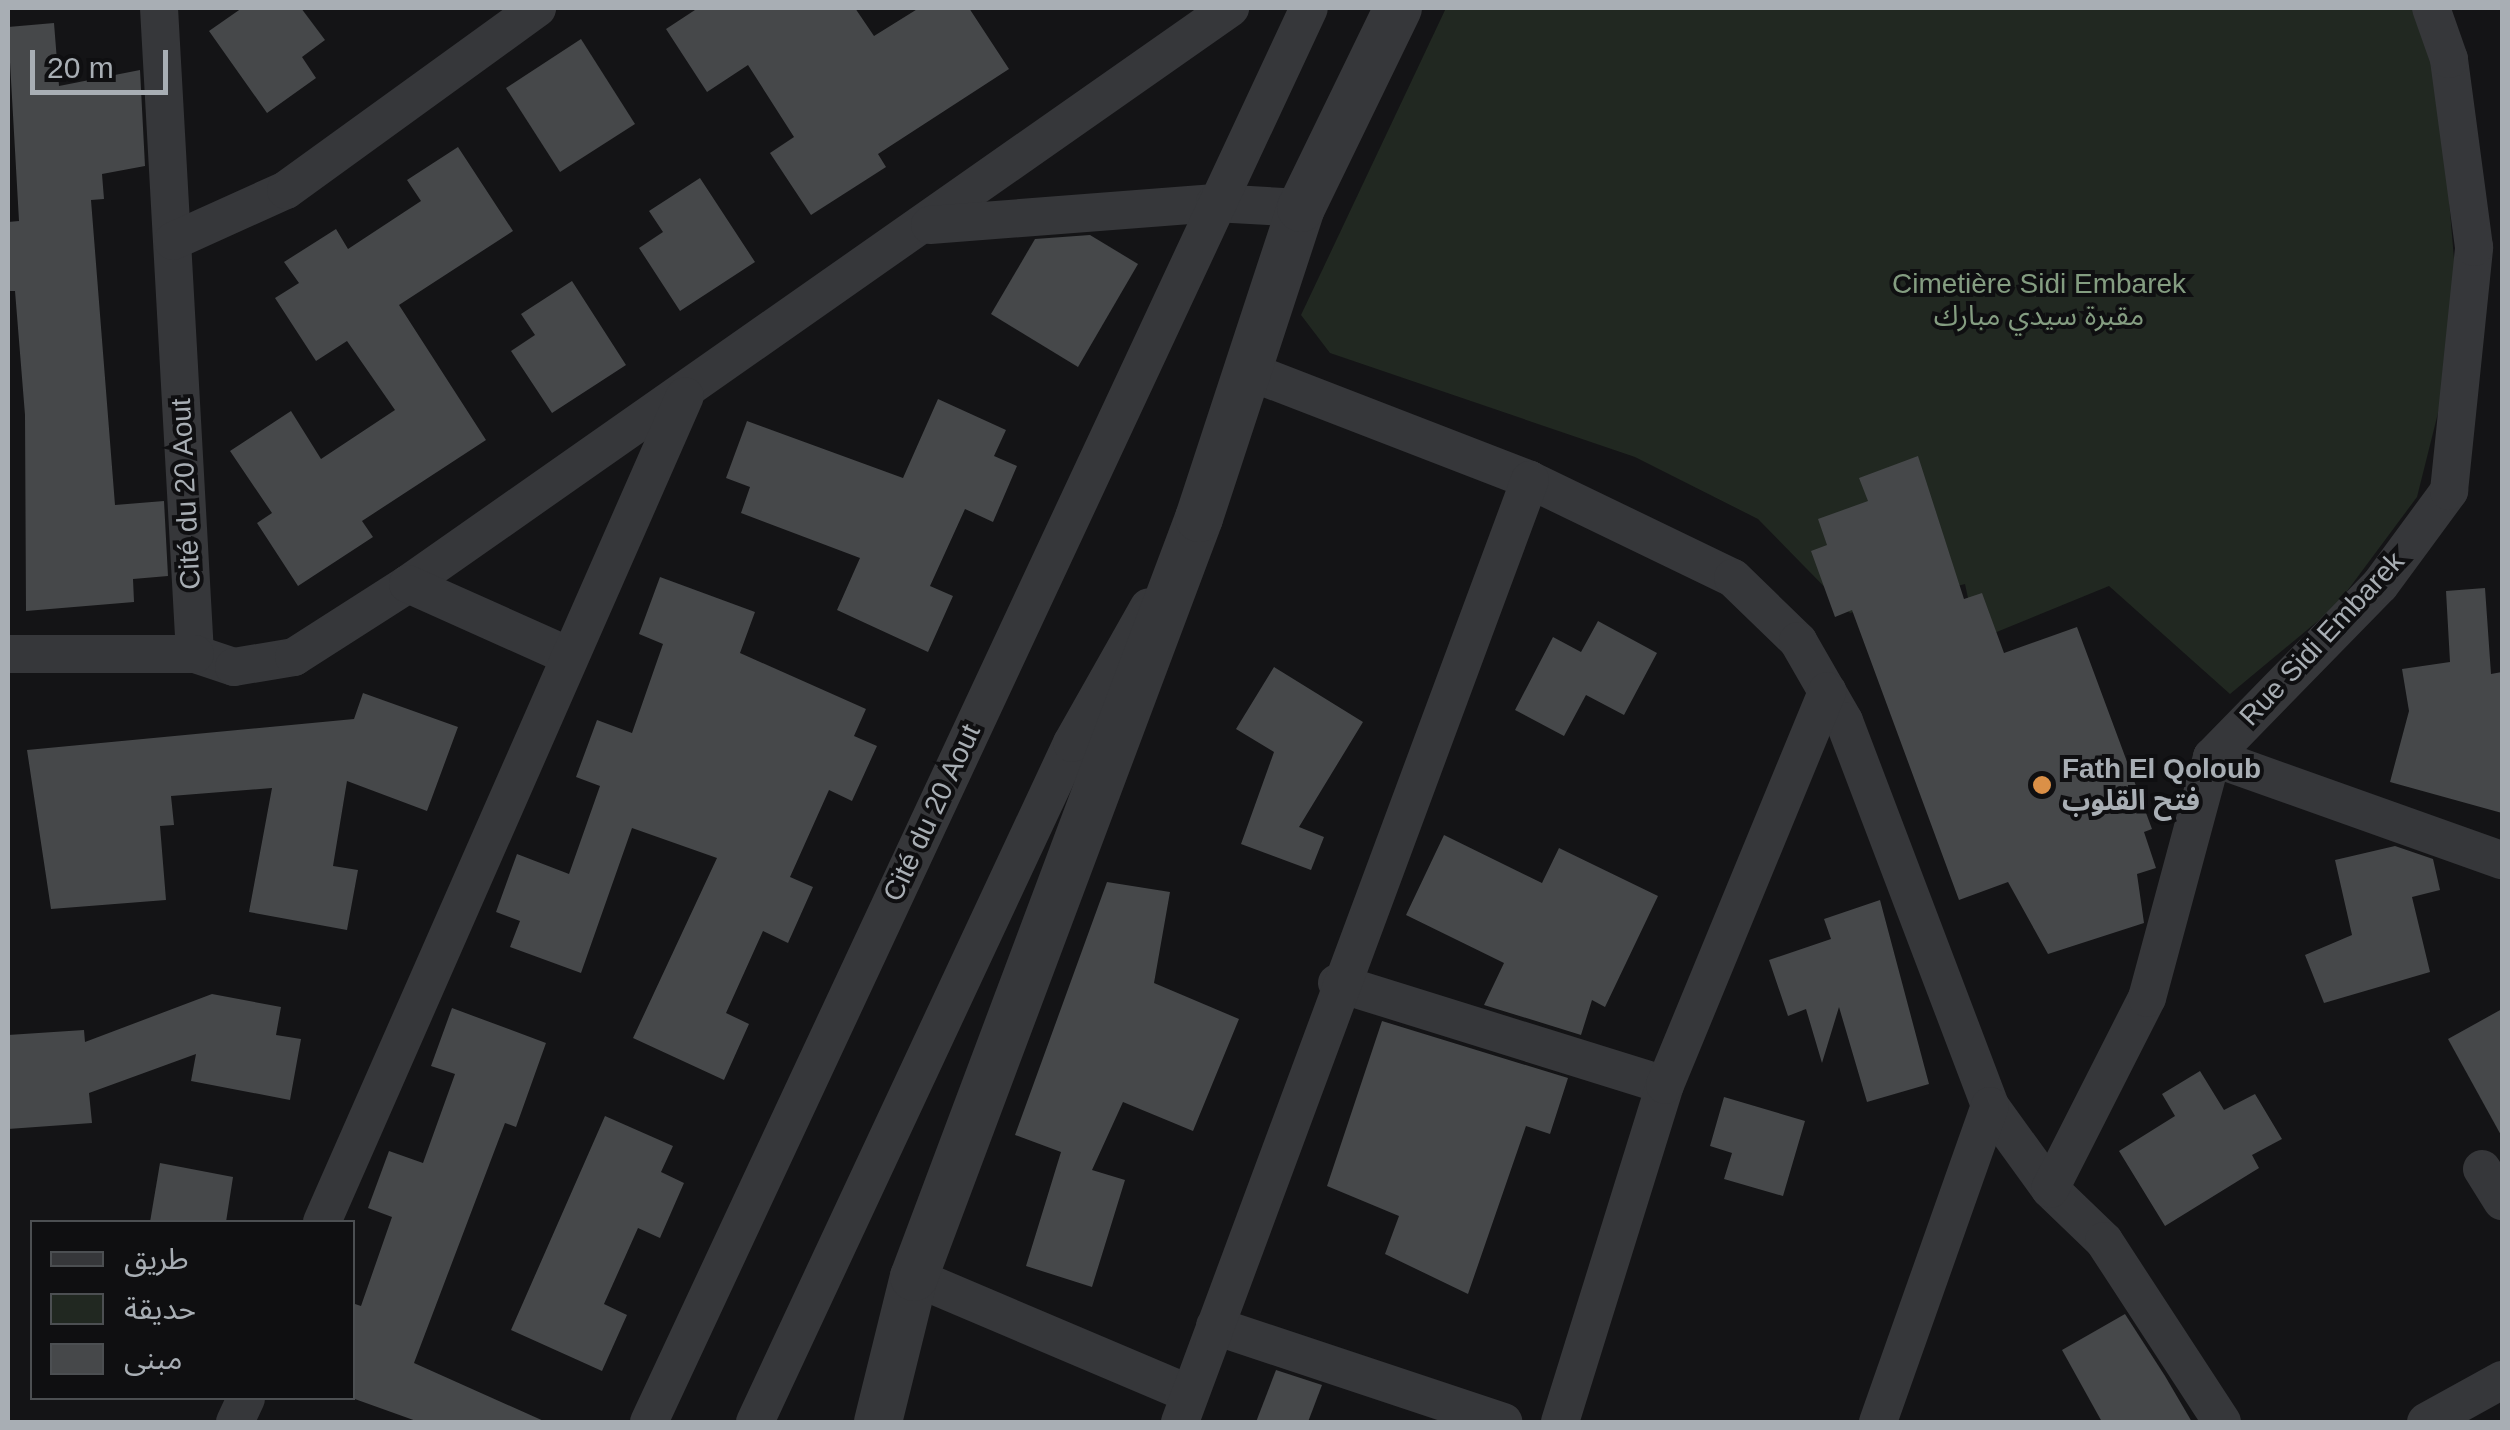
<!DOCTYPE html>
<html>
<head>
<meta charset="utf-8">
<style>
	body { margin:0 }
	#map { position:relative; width:2510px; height:1430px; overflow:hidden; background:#141416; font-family:Arial,"Noto Sans Arabic",sans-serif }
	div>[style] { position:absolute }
	.green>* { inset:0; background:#212821 }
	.building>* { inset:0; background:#46484a }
	.minor>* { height:38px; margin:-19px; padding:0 19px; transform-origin:19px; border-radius:19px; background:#36373a }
	.tertiary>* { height:48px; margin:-24px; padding:0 24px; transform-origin:24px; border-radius:24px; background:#36373a }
	.dots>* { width:28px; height:28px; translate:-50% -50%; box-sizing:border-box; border:5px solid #0f0f11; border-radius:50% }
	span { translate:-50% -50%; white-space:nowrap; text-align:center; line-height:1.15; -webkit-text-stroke:8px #0f0f11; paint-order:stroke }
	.park-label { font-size:28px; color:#849d81 }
	.street-label { font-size:28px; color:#a8aeb4 }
	.poi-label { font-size:28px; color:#a8aeb4; font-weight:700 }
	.left { translate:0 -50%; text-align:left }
	.frame { position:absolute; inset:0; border:10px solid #a8aeb4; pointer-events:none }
	.legend { position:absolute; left:30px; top:1220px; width:325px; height:180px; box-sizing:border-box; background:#0f0f11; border:2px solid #4c4f52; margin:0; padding:12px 18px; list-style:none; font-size:30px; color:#a8aeb4 }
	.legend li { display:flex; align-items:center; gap:20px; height:50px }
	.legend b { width:50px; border:2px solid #4c4f52 }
	.scale { position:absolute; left:30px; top:50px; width:138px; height:45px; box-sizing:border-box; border:5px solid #a8aeb4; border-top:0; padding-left:12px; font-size:30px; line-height:35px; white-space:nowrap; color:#a8aeb4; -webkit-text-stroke:8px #0f0f11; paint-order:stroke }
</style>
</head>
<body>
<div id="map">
	<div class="green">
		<div style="clip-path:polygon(1446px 8px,2419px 8px,2436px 44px,2455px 271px,2443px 393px,2417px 497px,2336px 606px,2230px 694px,2109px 586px,1977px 640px,1965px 584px,1850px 613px,1758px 519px,1635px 457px,1330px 353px,1301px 315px)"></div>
	</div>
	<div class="building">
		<div style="clip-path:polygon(242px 8px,301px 8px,325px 40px,302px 57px,316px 78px,267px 113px,209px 31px)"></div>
		<div style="clip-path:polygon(698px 8px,855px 8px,874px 36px,919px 8px,969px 8px,1009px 69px,878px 154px,886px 167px,811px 215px,770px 153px,794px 137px,748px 65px,707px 92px,666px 29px)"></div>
		<div style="clip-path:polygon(54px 23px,59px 86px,140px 70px,145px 166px,102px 174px,104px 199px,91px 200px,115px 505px,164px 501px,168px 576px,133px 579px,134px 602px,26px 611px,25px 415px,15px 291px,8px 291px,8px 222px,19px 221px,8px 27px)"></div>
		<div style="clip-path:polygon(581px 39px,635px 124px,560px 172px,506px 88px)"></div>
		<div style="clip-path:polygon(458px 147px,513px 231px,399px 305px,486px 440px,362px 521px,373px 537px,298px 586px,257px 523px,272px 513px,230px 451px,291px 411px,321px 459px,395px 410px,347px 341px,316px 361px,275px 298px,299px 283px,284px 262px,336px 229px,348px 249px,421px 201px,407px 180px)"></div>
		<div style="clip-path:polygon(700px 178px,755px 262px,680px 311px,639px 248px,663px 232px,649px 211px)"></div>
		<div style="clip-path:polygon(1090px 235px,1138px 264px,1078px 367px,991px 314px,1035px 239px)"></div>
		<div style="clip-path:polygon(572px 281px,626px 365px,552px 413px,511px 351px,535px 335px,521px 314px)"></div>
		<div style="clip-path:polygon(938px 399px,1006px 430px,994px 456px,1017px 466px,993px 522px,965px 509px,930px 586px,953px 596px,928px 652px,837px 610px,860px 558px,741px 513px,750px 487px,726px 478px,747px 421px,903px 478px)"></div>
		<div style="clip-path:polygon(1918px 456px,1964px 599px,1982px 593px,2004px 653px,2077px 627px,2152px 829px,2144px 832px,2156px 868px,2137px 874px,2144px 923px,2048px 954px,2008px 882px,1959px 900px,1852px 610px,1835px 617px,1811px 551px,1827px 545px,1818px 519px,1868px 501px,1859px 478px)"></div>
		<div style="clip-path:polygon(660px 577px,755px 612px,740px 653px,866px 709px,854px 736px,877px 746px,852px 801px,829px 790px,790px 877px,813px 887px,788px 943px,763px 931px,726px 1013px,749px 1024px,724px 1080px,633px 1038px,717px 858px,632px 828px,581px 973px,510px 947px,520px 921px,496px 912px,517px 854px,569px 874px,600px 786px,576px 777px,597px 720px,632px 733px,663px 644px,639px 634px)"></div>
		<div style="clip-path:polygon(2485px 588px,2491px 674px,2502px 672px,2502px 813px,2390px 782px,2409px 711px,2402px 669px,2450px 662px,2446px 591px)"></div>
		<div style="clip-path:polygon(1598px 621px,1657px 653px,1624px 715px,1586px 695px,1564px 736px,1515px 710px,1553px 637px,1581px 652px)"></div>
		<div style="clip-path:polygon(1274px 667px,1363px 722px,1299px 827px,1324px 837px,1311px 870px,1241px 844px,1274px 752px,1236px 729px)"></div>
		<div style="clip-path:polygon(363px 693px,458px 727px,427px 811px,347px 781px,333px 866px,358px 870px,347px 930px,249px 912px,272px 788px,171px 796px,174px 825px,160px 826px,166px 900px,51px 909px,27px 750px,354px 719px)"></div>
		<div style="clip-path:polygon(1444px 835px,1542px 883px,1559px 848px,1658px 896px,1605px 1007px,1592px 1000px,1581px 1035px,1484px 1005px,1504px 963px,1406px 915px)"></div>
		<div style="clip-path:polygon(2395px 846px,2433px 859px,2440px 890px,2412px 897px,2430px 972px,2324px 1003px,2305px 955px,2352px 935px,2335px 860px)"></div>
		<div style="clip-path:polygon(1107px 882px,1170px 892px,1154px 983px,1239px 1019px,1193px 1131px,1123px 1102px,1092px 1170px,1125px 1180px,1092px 1287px,1026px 1266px,1061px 1152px,1015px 1135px)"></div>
		<div style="clip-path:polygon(1880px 900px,1929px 1084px,1867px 1102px,1839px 1007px,1822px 1063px,1806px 1009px,1788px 1016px,1769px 960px,1831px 939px,1824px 919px)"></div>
		<div style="clip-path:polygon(212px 994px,281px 1007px,276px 1035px,301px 1039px,290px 1100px,191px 1081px,196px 1054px,89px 1093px,92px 1123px,8px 1129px,8px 1035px,84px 1030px,85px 1042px)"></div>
		<div style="clip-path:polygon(452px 1008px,546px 1043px,516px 1127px,505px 1123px,414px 1363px,546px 1422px,419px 1422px,352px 1398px,352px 1303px,361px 1306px,392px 1217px,368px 1208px,389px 1151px,423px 1163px,455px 1074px,431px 1066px)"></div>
		<div style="clip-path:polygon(2502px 1009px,2502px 1137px,2448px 1039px)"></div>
		<div style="clip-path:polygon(1382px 1021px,1568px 1078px,1550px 1134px,1526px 1126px,1468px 1294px,1385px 1254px,1399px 1216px,1327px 1186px)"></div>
		<div style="clip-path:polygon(2200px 1071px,2224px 1110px,2255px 1094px,2282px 1139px,2252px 1155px,2259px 1168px,2165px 1226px,2119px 1151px,2175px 1116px,2162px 1094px)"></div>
		<div style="clip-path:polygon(1724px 1097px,1805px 1121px,1783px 1196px,1724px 1179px,1732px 1153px,1710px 1146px)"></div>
		<div style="clip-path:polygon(605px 1116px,673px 1146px,661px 1172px,684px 1183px,660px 1238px,638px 1228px,604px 1304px,627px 1315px,602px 1371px,511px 1330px)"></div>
		<div style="clip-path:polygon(160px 1163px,233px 1177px,226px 1222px,150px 1222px)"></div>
		<div style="clip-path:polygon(2125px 1314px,2165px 1376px,2192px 1422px,2102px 1422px,2062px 1350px)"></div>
		<div style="clip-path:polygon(1276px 1370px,1322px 1385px,1308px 1422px,1256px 1422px)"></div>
	</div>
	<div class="minor">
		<div style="left:159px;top:8px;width:647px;rotate:86.81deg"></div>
		<div style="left:195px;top:654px;width:41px;rotate:18.4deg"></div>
		<div style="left:234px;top:667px;width:61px;rotate:-9.5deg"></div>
		<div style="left:294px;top:657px;width:135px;rotate:-32.6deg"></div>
		<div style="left:408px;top:584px;width:1004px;rotate:-35.02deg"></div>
		<div style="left:930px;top:225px;width:286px;rotate:-4.4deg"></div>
		<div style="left:1215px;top:203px;width:86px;rotate:3.3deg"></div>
		<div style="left:173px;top:241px;width:124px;rotate:-24.3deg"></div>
		<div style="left:286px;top:190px;width:310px;rotate:-35.9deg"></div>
		<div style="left:1248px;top:371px;width:302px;rotate:21.1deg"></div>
		<div style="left:1530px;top:480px;width:225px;rotate:25.8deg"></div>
		<div style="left:1733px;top:578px;width:91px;rotate:44.1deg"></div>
		<div style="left:1798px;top:641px;width:92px;rotate:60.1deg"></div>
		<div style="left:1844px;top:721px;width:412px;rotate:69.2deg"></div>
		<div style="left:1990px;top:1106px;width:102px;rotate:54.1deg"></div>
		<div style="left:2050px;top:1189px;width:75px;rotate:43.9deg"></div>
		<div style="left:2104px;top:1241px;width:216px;rotate:56.9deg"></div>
		<div style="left:408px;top:584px;width:176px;rotate:24.1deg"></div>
		<div style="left:8px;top:654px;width:187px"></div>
		<div style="left:2212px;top:757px;width:308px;rotate:19.6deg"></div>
		<div style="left:1337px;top:983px;width:343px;rotate:17.3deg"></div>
		<div style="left:2482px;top:1169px;width:38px;rotate:58deg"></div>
		<div style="left:2050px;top:1189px;width:214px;rotate:-63.1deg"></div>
		<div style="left:2147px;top:998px;width:250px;rotate:-74.9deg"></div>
		<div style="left:2212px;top:757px;width:240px;rotate:-45.7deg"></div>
		<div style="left:2380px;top:585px;width:117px;rotate:-53.7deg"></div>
		<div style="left:2449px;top:491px;width:245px;rotate:-84.1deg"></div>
		<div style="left:2474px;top:247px;width:190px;rotate:-97.6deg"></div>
		<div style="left:2449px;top:59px;width:54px;rotate:-109.4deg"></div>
		<div style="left:322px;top:1222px;width:902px;rotate:-66.28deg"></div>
		<div style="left:914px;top:1277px;width:297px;rotate:23deg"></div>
		<div style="left:1215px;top:1326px;width:304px;rotate:18.4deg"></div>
		<div style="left:235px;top:1422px;width:26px;rotate:-65deg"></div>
		<div style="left:649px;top:1422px;width:1560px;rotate:-64.98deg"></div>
		<div style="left:755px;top:1422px;width:749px;rotate:-64.97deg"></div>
		<div style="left:1072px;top:743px;width:156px;rotate:-60.5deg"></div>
		<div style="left:1180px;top:1422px;width:1005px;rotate:-69.62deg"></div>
		<div style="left:1560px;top:1422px;width:353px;rotate:-72.7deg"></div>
		<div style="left:1665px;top:1085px;width:426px;rotate:-67.6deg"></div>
		<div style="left:1878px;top:1422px;width:335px;rotate:-70.5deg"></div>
		<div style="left:2426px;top:1422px;width:87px;rotate:-28.9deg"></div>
	</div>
	<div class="tertiary">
		<div style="left:878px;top:1422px;width:149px;rotate:-76.1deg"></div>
		<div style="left:914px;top:1277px;width:811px;rotate:-69.42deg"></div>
		<div style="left:1199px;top:518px;width:326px;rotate:-71.8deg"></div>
		<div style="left:1301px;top:208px;width:222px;rotate:-64.1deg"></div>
	</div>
	<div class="dots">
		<div style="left:2042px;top:785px;background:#db9047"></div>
	</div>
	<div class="park-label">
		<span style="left:2039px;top:300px">Cimetière Sidi Embarek<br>مقبرة سيدي مبارك</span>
	</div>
	<div class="street-label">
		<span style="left:186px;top:494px;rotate:-93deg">Cité du 20 Aout</span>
		<span style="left:2322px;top:639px;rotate:-47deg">Rue Sidi Embarek</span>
		<span style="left:932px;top:813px;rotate:-65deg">Cité du 20 Aout</span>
	</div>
	<div class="poi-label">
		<span class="left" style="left:2062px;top:785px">Fath El Qoloub<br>فتح القلوب</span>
	</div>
	<div class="frame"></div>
	<ul class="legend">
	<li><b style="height:12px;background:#36373a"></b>طريق</li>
	<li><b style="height:28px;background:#212821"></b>حديقة</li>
	<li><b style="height:28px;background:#46484a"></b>مبنى</li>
	</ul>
	<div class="scale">20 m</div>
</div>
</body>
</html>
